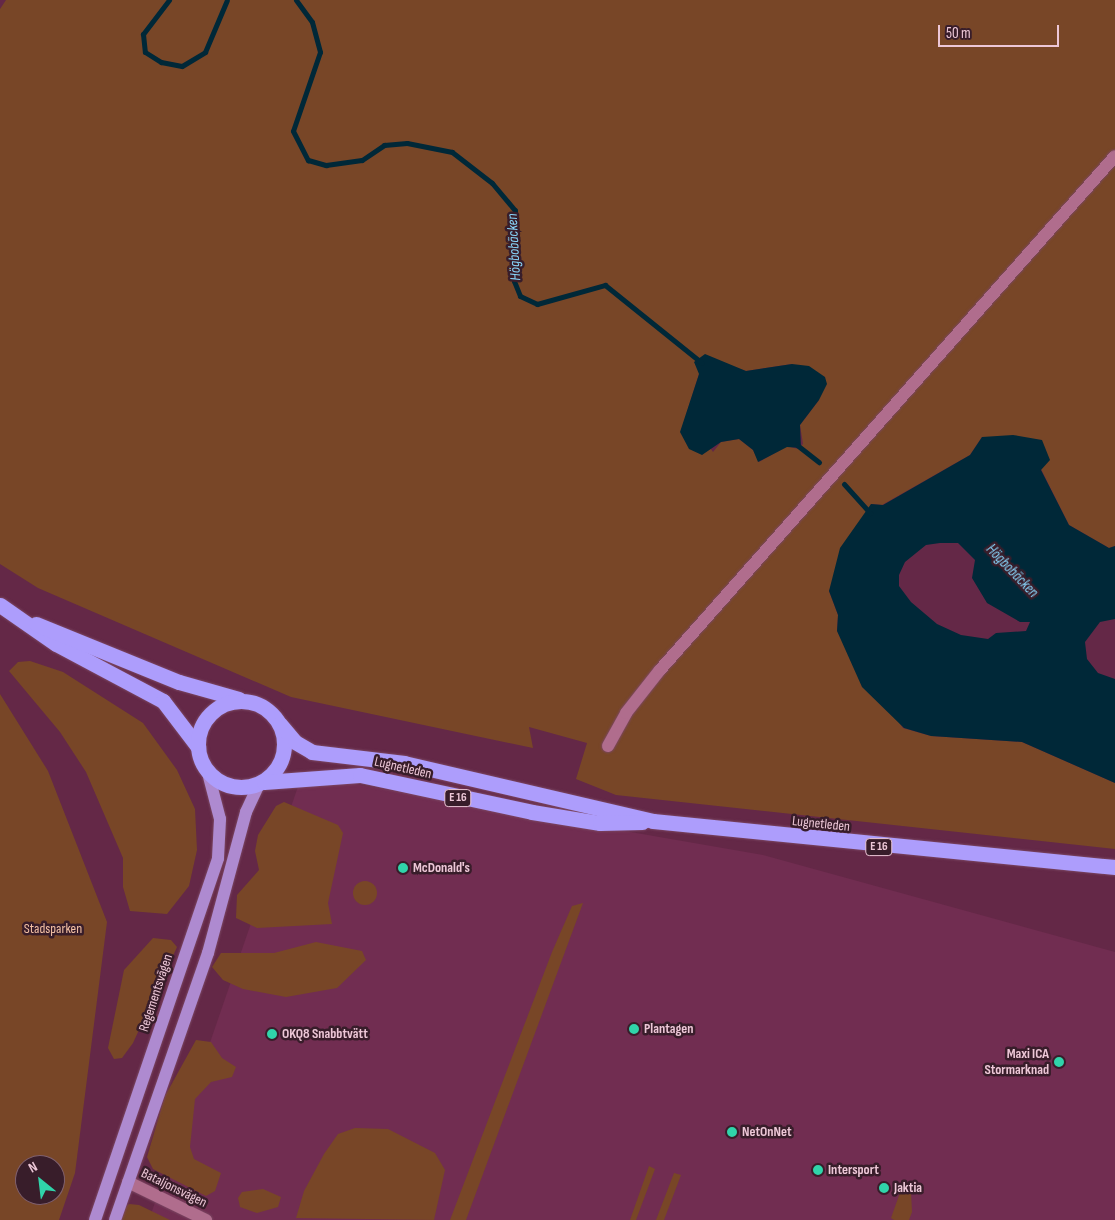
<!DOCTYPE html>
<html>
<head>
<meta charset="utf-8">
<style>
	body { margin:0 }
	#map { position:relative; width:1115px; height:1220px; overflow:hidden; background:#642847; font-family:"Sofia Sans Condensed",sans-serif }
	div>[style] { position:absolute }
	.built>* { inset:0; background:#712d51 }
	.green>* { inset:0; background:#784627 }
	.round { border-radius:50% }
	.water>* { inset:0; background:#002838 }
	.stream>* { height:5px; margin:-2.5px; padding:0 2.5px; transform-origin:2.5px; border-radius:2.5px; background:#002838 }
	.roads { filter:drop-shadow(0 0 1px #7b4763) drop-shadow(0 0 1px #7b4763) }
	.minor>* { height:12px; margin:-6px; padding:0 6px; transform-origin:6px; border-radius:6px; background:#b06d8d }
	.major>* { height:12px; margin:-6px; padding:0 6px; transform-origin:6px; border-radius:6px; background:#ae8ad0 }
	.highway>* { height:15px; margin:-7.5px; padding:0 7.5px; transform-origin:7.5px; border-radius:7.5px; background:#ad9dfc }
	.highway>.ring { margin:-7.5px; padding:0; box-sizing:content-box; background:none; border:15px solid #ad9dfc; border-radius:50% }
	.dots>* { width:14px; height:14px; translate:-50% -50%; box-sizing:border-box; border:2px solid #381d2a; border-radius:50% }
	span { translate:-50% -50%; white-space:nowrap; text-align:center; line-height:1.15; -webkit-text-stroke:5px #381d2a; paint-order:stroke }
	.shield-label span { padding:1px 4px; background:#381d2a; border:1px solid; border-radius:4px; -webkit-text-stroke-width:0 }
	.shield-label { font-size:12px; color:#edc7d7; font-weight:700 }
	.street-label { font-size:14px; color:#edc7d7 }
	.poi-label { font-size:14px; color:#edc7d7; font-weight:700 }
	.left { translate:0 -50%; text-align:left }
	.right { translate:-100% -50%; text-align:right }
	.park-label { font-size:14px; color:#f5c2a6 }
	.water-label { font-size:15px; color:#89d7fc; font-style:italic }
	.north { position:absolute; left:15px; top:1155px; width:50px; height:50px; box-sizing:border-box; background:#381d2a; border:1px solid #80616f; border-radius:50%; rotate:331deg; font-size:14px; font-weight:700; line-height:20px; text-align:center; color:#edc7d7 }
	.north::after { content:''; display:block; margin:auto; width:18px; height:22px; background:#30d4aa; clip-path:polygon(50% 0,100% 100%,50% 72%,0 100%) }
	.scale { position:absolute; left:938px; top:25px; width:121px; height:22px; box-sizing:border-box; border:2px solid #edc7d7; border-top:0; padding-left:6px; font-size:15px; line-height:18px; white-space:nowrap; color:#edc7d7; -webkit-text-stroke:4px #381d2a; paint-order:stroke }
</style>
</head>
<body>
<div id="map">
	<div class="built">
		<div style="clip-path:polygon(302px 775px,763px 855px,1115px 952px,1115px 1220px,149px 1220px)"></div>
	</div>
	<div class="green">
		<div style="clip-path:polygon(evenodd,6px 0,1115px 0,1115px 546px,1109px 548px,1069px 525px,1041px 469px,982px 437px,970px 455px,882px 505px,871px 504px,829px 591px,838px 615px,837px 631px,903px 728px,931px 736px,1022px 742px,1115px 783px,1115px 849px,616px 795px,576px 779px,587px 743px,529px 727px,533px 748px,291px 697px,38px 588px,0 564px,0 9px,6px 0,725px 364px,746px 371px,792px 364px,819px 400px,800px 425px,803px 444px,798px 449px,787px 446px,759px 462px,753px 450px,739px 439px,721px 442px,713px 452px,686px 415px,699px 374px,725px 364px)"></div>
		<div style="clip-path:polygon(30px 661px,63px 672px,143px 723px,177px 770px,195px 809px,197px 850px,189px 886px,167px 914px,130px 911px,123px 887px,123px 858px,86px 772px,60px 732px,9px 671px,18px 662px)"></div>
		<div style="clip-path:polygon(evenodd,0 694px,48px 771px,107px 922px,75px 1173px,59px 1220px,0 1220px,0 694px,25px 1165px,55px 1165px,55px 1195px,25px 1195px,25px 1165px)"></div>
		<div style="clip-path:polygon(284px 802px,338px 825px,343px 833px,328px 903px,332px 924px,257px 928px,236px 918px,237px 895px,259px 870px,255px 851px,258px 835px,276px 806px)"></div>
		<div class="round" style="left:353px;top:881px;width:24px;height:24px"></div>
		<div style="clip-path:polygon(583px 903px,466px 1220px,450px 1220px,552px 952px,572px 906px)"></div>
		<div style="clip-path:polygon(153px 938px,171px 940px,177px 947px,133px 1043px,122px 1058px,114px 1059px,108px 1048px,124px 970px)"></div>
		<div style="clip-path:polygon(316px 942px,362px 951px,366px 960px,337px 988px,286px 997px,243px 989px,223px 980px,212px 967px,221px 953px,274px 953px)"></div>
		<div style="clip-path:polygon(196px 1040px,211px 1042px,222px 1058px,236px 1067px,232px 1077px,211px 1082px,195px 1099px,190px 1147px,194px 1159px,221px 1173px,215px 1191px,206px 1196px,153px 1169px,147px 1157px,165px 1096px)"></div>
		<div style="clip-path:polygon(355px 1128px,388px 1129px,435px 1153px,445px 1170px,434px 1220px,296px 1218px,304px 1191px,324px 1154px,338px 1134px)"></div>
		<div style="clip-path:polygon(649px 1166px,655px 1169px,636px 1220px,630px 1220px)"></div>
		<div style="clip-path:polygon(674px 1173px,681px 1175px,664px 1220px,656px 1220px)"></div>
		<div style="clip-path:polygon(902px 1187px,911px 1192px,912px 1212px,909px 1220px,894px 1220px,891px 1218px)"></div>
		<div style="clip-path:polygon(263px 1189px,281px 1197px,278px 1207px,257px 1213px,240px 1207px,238px 1198px,242px 1192px)"></div>
		<div style="clip-path:polygon(129px 1204px,139px 1205px,170px 1220px,112px 1220px)"></div>
	</div>
	<div class="water">
		<div style="clip-path:polygon(705px 354px,746px 371px,792px 364px,809px 366px,825px 377px,827px 384px,819px 400px,800px 425px,801px 448px,787px 447px,758px 462px,753px 450px,739px 439px,721px 442px,702px 455px,689px 449px,680px 432px,699px 374px,694px 362px)"></div>
		<div style="clip-path:polygon(evenodd,1013px 435px,1042px 440px,1050px 460px,1041px 470px,1069px 525px,1109px 548px,1115px 546px,1115px 619px,1100px 622px,1085px 642px,1087px 659px,1098px 673px,1115px 679px,1115px 783px,1022px 742px,931px 736px,904px 728px,862px 687px,837px 631px,838px 615px,829px 591px,840px 548px,871px 504px,883px 505px,970px 455px,982px 437px,1013px 435px,940px 543px,958px 543px,975px 560px,972px 578px,987px 603px,1020px 622px,1030px 622px,1026px 631px,996px 633px,988px 639px,961px 635px,937px 624px,911px 602px,899px 586px,899px 575px,905px 562px,926px 545px,940px 543px)"></div>
	</div>
	<div class="stream">
		<div style="left:169px;top:0;width:43px;rotate:127.4deg"></div>
		<div style="left:143px;top:34px;width:18px;rotate:84deg"></div>
		<div style="left:145px;top:52px;width:19px;rotate:32deg"></div>
		<div style="left:161px;top:62px;width:21px;rotate:11deg"></div>
		<div style="left:182px;top:66px;width:27px;rotate:-31deg"></div>
		<div style="left:205px;top:52px;width:56px;rotate:-67.1deg"></div>
		<div style="left:296px;top:0;width:27px;rotate:54deg"></div>
		<div style="left:312px;top:22px;width:31px;rotate:75deg"></div>
		<div style="left:320px;top:52px;width:83px;rotate:108.9deg"></div>
		<div style="left:293px;top:131px;width:33px;rotate:63deg"></div>
		<div style="left:308px;top:160px;width:19px;rotate:16deg"></div>
		<div style="left:326px;top:165px;width:36px;rotate:-8deg"></div>
		<div style="left:362px;top:160px;width:27px;rotate:-34deg"></div>
		<div style="left:384px;top:145px;width:23px;rotate:-5deg"></div>
		<div style="left:407px;top:143px;width:46px;rotate:11.3deg"></div>
		<div style="left:452px;top:152px;width:51px;rotate:37.8deg"></div>
		<div style="left:492px;top:183px;width:35px;rotate:50deg"></div>
		<div style="left:515px;top:210px;width:71px;rotate:90.8deg"></div>
		<div style="left:514px;top:281px;width:16px;rotate:68deg"></div>
		<div style="left:520px;top:296px;width:19px;rotate:25deg"></div>
		<div style="left:537px;top:304px;width:71px;rotate:-15.6deg"></div>
		<div style="left:605px;top:285px;width:124px;rotate:38.8deg"></div>
		<div style="left:797px;top:445px;width:28px;rotate:38deg"></div>
		<div style="left:844px;top:484px;width:39px;rotate:48deg"></div>
	</div>
	<div class="roads">
		<div class="minor">
			<div style="left:608px;top:746px;width:38px;rotate:-61deg"></div>
			<div style="left:626px;top:713px;width:55px;rotate:-51.7deg"></div>
			<div style="left:660px;top:670px;width:686px;rotate:-48.48deg"></div>
			<div style="left:128px;top:1182px;width:87px;rotate:26deg"></div>
		</div>
		<div class="major">
			<div style="left:95px;top:1220px;width:382px;rotate:-71.2deg"></div>
			<div style="left:218px;top:858px;width:39px;rotate:-87deg"></div>
			<div style="left:220px;top:819px;width:48px;rotate:-104.6deg"></div>
			<div style="left:115px;top:1220px;width:283px;rotate:-70.8deg"></div>
			<div style="left:208px;top:953px;width:146px;rotate:-74.9deg"></div>
			<div style="left:246px;top:812px;width:31px;rotate:-65deg"></div>
		</div>
		<div class="highway">
			<div style="left:0;top:605px;width:68px;rotate:34.9deg"></div>
			<div style="left:56px;top:644px;width:121px;rotate:28deg"></div>
			<div style="left:163px;top:701px;width:58px;rotate:52.7deg"></div>
			<div style="left:36px;top:624px;width:154px;rotate:22.1deg"></div>
			<div style="left:179px;top:682px;width:62px;rotate:15.8deg"></div>
			<div class="ring" style="left:198px;top:701px;width:71px;height:71px"></div>
			<div style="left:280px;top:724px;width:23px;rotate:50deg"></div>
			<div style="left:295px;top:742px;width:20px;rotate:30deg"></div>
			<div style="left:312px;top:752px;width:93px;rotate:6.8deg"></div>
			<div style="left:404px;top:763px;width:256px;rotate:13.1deg"></div>
			<div style="left:653px;top:821px;width:464px;rotate:5.7deg"></div>
			<div style="left:264px;top:782px;width:96px;rotate:-4.2deg"></div>
			<div style="left:360px;top:775px;width:176px;rotate:12.1deg"></div>
			<div style="left:532px;top:812px;width:69px;rotate:9.2deg"></div>
			<div style="left:600px;top:823px;width:42px;rotate:-1.4deg"></div>
		</div>
	</div>
	<div class="dots">
		<div style="left:403px;top:868px;background:#30d4aa"></div>
		<div style="left:634px;top:1029px;background:#30d4aa"></div>
		<div style="left:272px;top:1034px;background:#30d4aa"></div>
		<div style="left:1059px;top:1062px;background:#30d4aa"></div>
		<div style="left:732px;top:1132px;background:#30d4aa"></div>
		<div style="left:818px;top:1170px;background:#30d4aa"></div>
		<div style="left:884px;top:1188px;background:#30d4aa"></div>
	</div>
	<div class="shield-label">
		<span style="left:458px;top:798px">E 16</span>
		<span style="left:879px;top:847px">E 16</span>
	</div>
	<div class="street-label">
		<span style="left:403px;top:768px;rotate:13deg">Lugnetleden</span>
		<span style="left:821px;top:824px;rotate:6deg">Lugnetleden</span>
		<span style="left:156px;top:993px;rotate:-72deg">Regementsvägen</span>
		<span style="left:174px;top:1188px;rotate:26deg">Bataljonsvägen</span>
	</div>
	<div class="poi-label">
		<span class="left" style="left:413px;top:868px">McDonald's</span>
		<span class="left" style="left:644px;top:1029px">Plantagen</span>
		<span class="left" style="left:282px;top:1034px">OKQ8 Snabbtvätt</span>
		<span class="right" style="left:1049px;top:1062px">Maxi ICA<br>Stormarknad</span>
		<span class="left" style="left:742px;top:1132px">NetOnNet</span>
		<span class="left" style="left:828px;top:1170px">Intersport</span>
		<span class="left" style="left:894px;top:1188px">Jaktia</span>
	</div>
	<div class="park-label">
		<span style="left:53px;top:929px">Stadsparken</span>
	</div>
	<div class="water-label">
		<span style="left:514px;top:247px;rotate:-93deg">Högbobäcken</span>
		<span style="left:1012px;top:571px;rotate:46deg">Högbobäcken</span>
	</div>
	<div class="north">N</div>
	<div class="scale">50 m</div>
</div>
</body>
</html>
